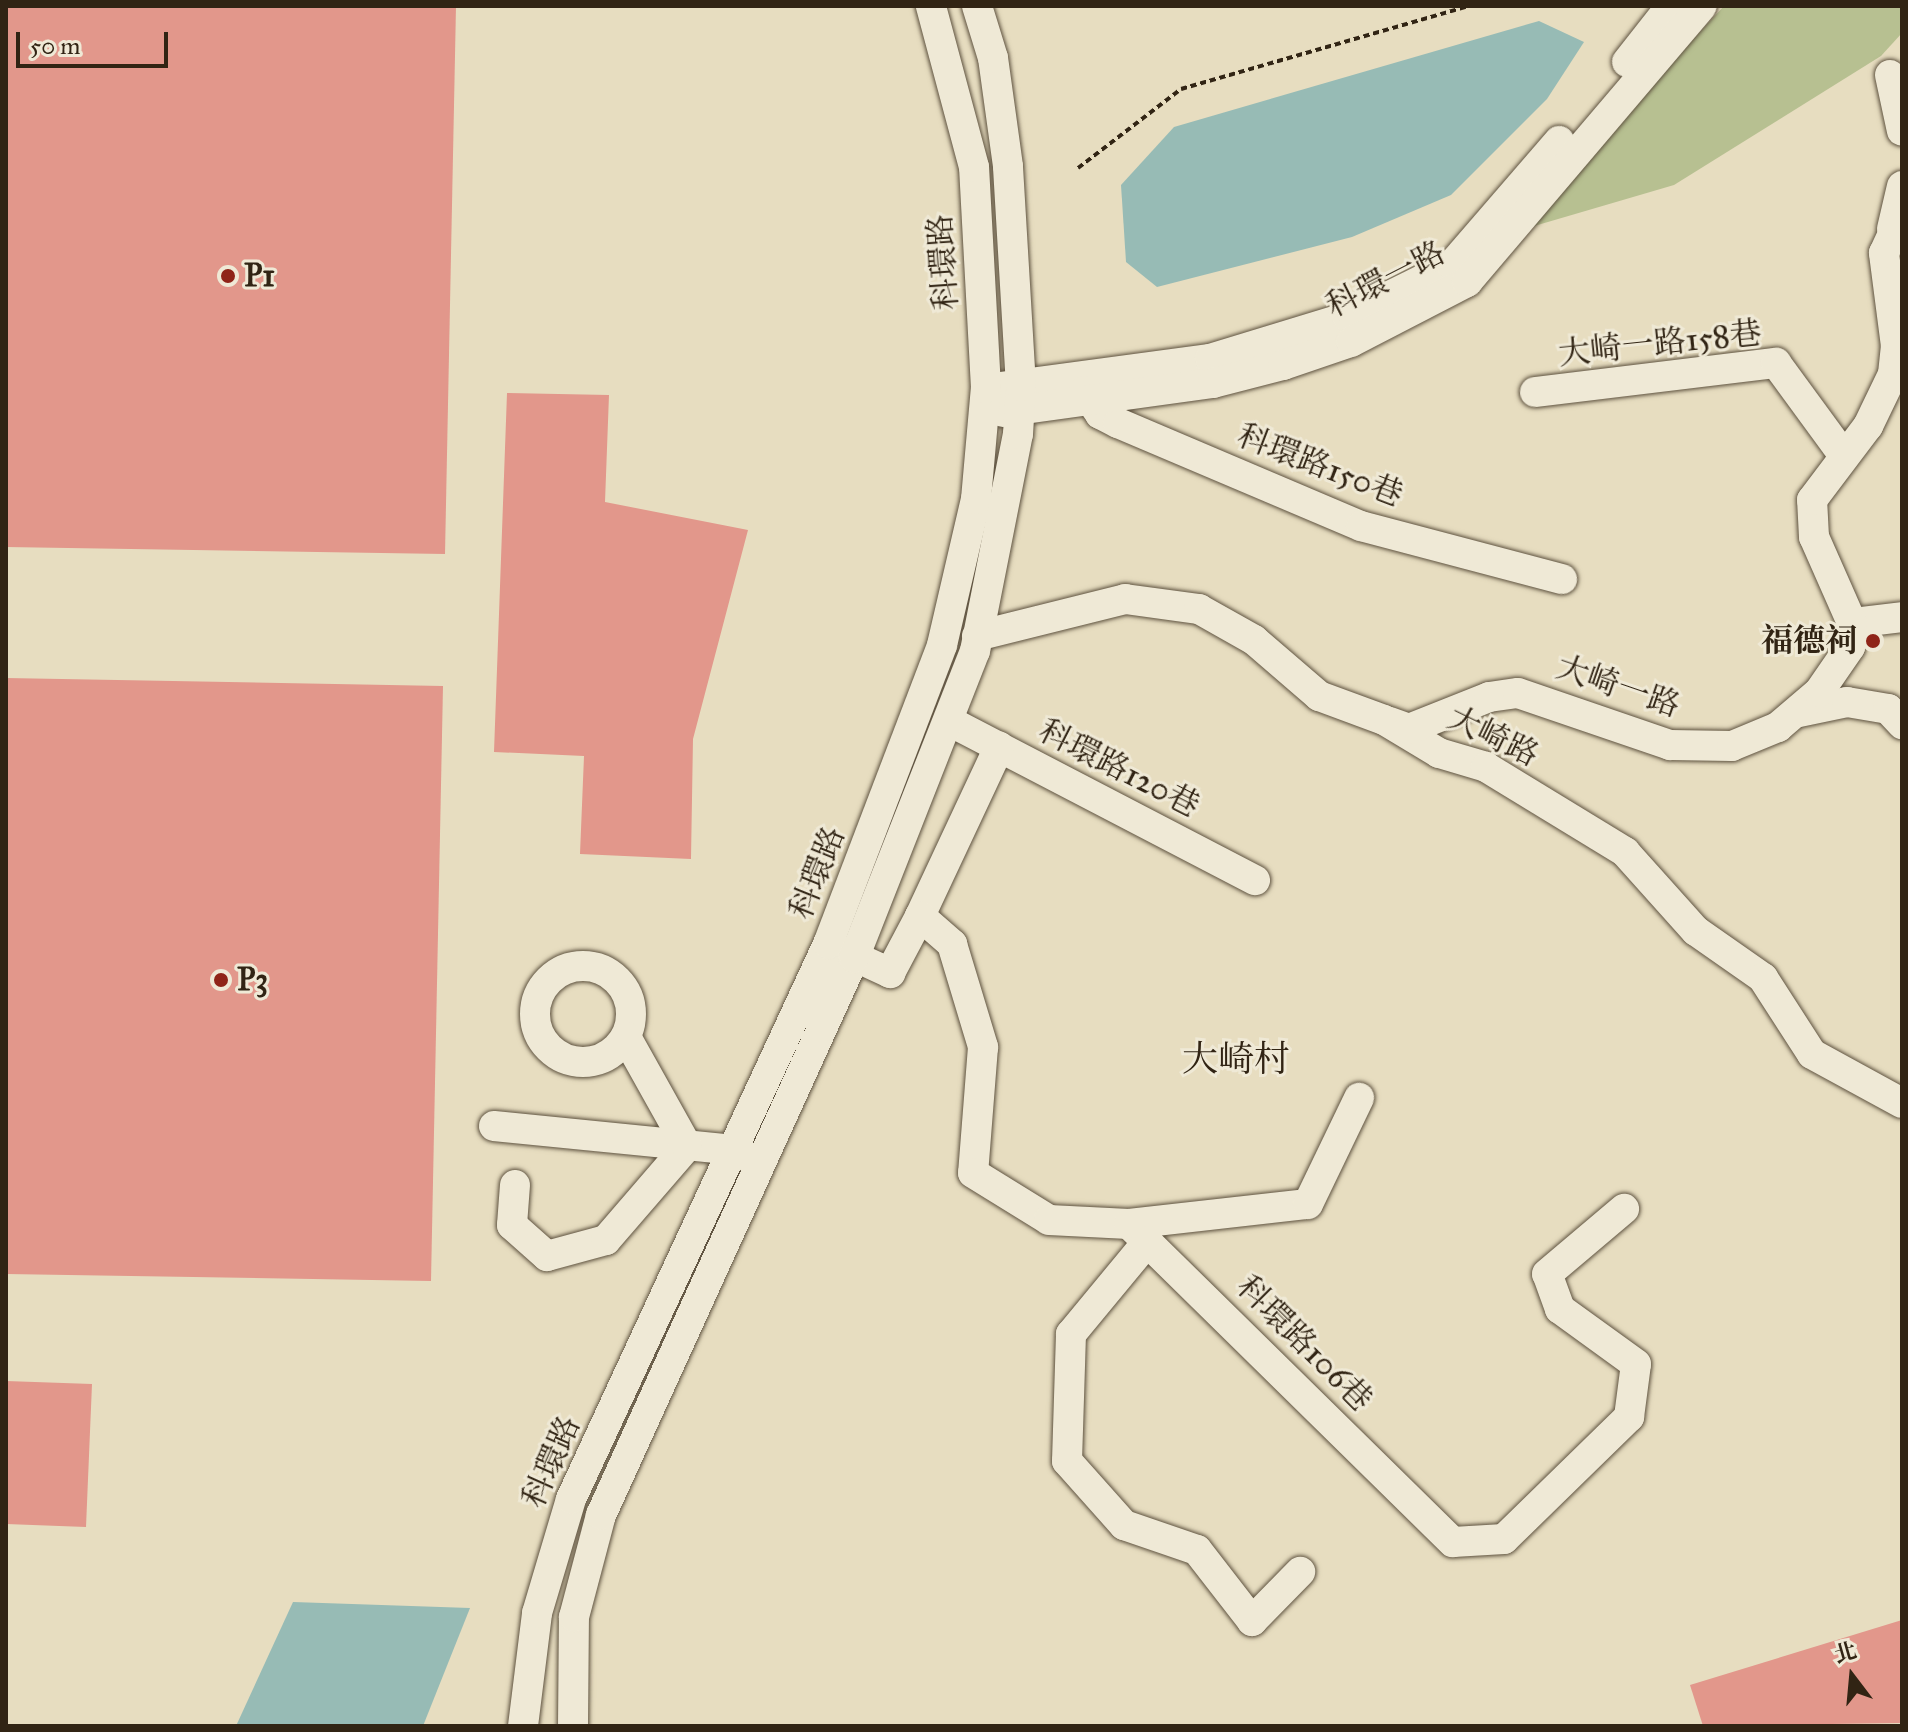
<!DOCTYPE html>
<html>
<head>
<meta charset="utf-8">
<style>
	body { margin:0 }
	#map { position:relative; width:1908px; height:1732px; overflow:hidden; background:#e7ddc0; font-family:"IM FELL Great Primer","Noto Serif TC",serif }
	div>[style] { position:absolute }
	.green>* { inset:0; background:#b7c091 }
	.water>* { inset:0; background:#97bbb5 }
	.building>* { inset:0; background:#e2978b }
	.path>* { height:4px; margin-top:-2px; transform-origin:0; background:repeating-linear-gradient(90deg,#312414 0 6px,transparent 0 10px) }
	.roads { filter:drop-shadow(0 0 2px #5e523f) drop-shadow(0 0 2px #5e523f) }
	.minor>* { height:30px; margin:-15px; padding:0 15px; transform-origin:15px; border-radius:15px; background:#efe9d6 }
	.minor>.ring { margin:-15px; padding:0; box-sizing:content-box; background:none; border:30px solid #efe9d6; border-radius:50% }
	.dots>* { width:22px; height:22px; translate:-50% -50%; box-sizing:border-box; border:4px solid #efe9d6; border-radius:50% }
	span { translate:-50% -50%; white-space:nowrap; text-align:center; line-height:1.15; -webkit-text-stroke:6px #efe9d6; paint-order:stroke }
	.street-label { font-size:32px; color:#312414 }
	.poi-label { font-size:32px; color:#312414; font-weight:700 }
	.left { translate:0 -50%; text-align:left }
	.right { translate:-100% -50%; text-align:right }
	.quarter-label { font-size:36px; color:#312414 }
	.frame { position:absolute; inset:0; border:8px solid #312414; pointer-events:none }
	.north { position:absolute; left:1812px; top:1636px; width:80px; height:80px; -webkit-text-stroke:6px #efe9d6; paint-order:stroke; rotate:344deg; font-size:22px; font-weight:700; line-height:32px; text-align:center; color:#312414 }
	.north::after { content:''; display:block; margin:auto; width:28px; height:36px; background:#312414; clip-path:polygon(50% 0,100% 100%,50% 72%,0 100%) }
	.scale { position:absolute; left:16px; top:32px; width:152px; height:36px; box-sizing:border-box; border:4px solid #312414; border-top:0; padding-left:10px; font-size:24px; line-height:28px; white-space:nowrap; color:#312414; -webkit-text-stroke:6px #efe9d6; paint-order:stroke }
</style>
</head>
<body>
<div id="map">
	<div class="green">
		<div style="clip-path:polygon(1724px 6px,1902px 6px,1902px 33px,1881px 56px,1674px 185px,1514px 232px)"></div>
	</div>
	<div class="water">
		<div style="clip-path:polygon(1539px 21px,1584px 42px,1547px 99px,1451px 195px,1352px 237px,1157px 287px,1126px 262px,1121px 185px,1174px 127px)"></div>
		<div style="clip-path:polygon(293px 1602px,470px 1608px,423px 1726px,236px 1726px)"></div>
	</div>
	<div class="building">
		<div style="clip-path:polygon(6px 6px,456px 6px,445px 554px,6px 547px)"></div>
		<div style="clip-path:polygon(507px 393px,609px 395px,605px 502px,748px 530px,693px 739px,691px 859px,580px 854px,584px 756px,494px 752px)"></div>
		<div style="clip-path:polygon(6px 678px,443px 686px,431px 1281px,6px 1274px)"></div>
		<div style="clip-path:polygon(6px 1381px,92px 1384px,86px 1527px,6px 1524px)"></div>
		<div style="clip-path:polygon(1902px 1620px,1902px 1723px,1703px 1726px,1690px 1685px)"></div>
	</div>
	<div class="path">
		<div style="left:1078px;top:168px;width:130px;rotate:-37.5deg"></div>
		<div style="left:1181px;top:89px;width:300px;rotate:-16.1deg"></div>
	</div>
	<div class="roads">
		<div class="minor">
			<div style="left:1627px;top:62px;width:71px;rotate:-51.8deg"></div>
			<div style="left:1890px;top:75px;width:57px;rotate:77.9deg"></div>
			<div style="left:1892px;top:229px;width:44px;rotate:-76.9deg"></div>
			<div style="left:1000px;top:387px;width:212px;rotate:-7.6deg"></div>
			<div style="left:1210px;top:359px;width:143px;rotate:-17deg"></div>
			<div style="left:1347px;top:317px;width:117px;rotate:-26.3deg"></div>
			<div style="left:1452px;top:265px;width:164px;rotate:-49.2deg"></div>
			<div style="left:1084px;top:391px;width:28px;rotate:55deg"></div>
			<div style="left:1100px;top:414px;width:20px;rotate:27deg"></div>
			<div style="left:1118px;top:423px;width:264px;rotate:23deg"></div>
			<div style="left:1361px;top:526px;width:208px;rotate:14.8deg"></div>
			<div style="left:1535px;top:392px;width:243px;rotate:-6.9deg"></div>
			<div style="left:1776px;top:363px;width:115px;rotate:53.8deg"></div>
			<div style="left:1003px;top:412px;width:212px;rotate:-7.9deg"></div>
			<div style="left:1213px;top:383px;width:72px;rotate:-14.4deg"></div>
			<div style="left:1283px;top:365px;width:72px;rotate:-18.7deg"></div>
			<div style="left:1351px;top:342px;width:131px;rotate:-27.3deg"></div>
			<div style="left:1467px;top:282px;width:362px;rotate:-49.6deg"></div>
			<div style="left:1852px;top:623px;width:50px;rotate:-6.8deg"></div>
			<div style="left:977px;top:636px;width:153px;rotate:-14deg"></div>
			<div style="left:1125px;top:599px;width:75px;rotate:7.7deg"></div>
			<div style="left:1199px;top:609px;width:63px;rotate:29.4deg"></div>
			<div style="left:1254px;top:640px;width:86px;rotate:40.7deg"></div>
			<div style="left:1319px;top:696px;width:69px;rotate:20.3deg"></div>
			<div style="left:1384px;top:720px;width:64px;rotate:31deg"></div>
			<div style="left:1439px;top:753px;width:49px;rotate:16.6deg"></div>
			<div style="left:1486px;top:767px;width:163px;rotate:31.4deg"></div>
			<div style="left:1625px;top:852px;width:106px;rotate:48.1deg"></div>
			<div style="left:1696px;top:931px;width:82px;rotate:35deg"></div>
			<div style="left:1763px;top:978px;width:90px;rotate:57.2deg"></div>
			<div style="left:1812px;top:1054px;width:102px;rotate:28.6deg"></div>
			<div style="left:1799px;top:712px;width:49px;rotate:-11.8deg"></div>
			<div style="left:1847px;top:702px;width:42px;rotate:9.7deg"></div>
			<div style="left:1888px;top:709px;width:21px;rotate:47deg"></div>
			<div style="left:949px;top:721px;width:345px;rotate:27.5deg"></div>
			<div style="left:1390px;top:722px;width:20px;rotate:20deg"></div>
			<div style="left:1409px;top:729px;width:86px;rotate:-21.8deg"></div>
			<div style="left:1489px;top:697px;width:29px;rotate:-8deg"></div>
			<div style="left:1518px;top:693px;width:161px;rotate:18.9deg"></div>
			<div style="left:1670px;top:745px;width:62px;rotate:0.9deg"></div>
			<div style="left:1732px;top:746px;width:50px;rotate:-22.4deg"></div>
			<div style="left:1778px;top:727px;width:54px;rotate:-40.5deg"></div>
			<div style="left:1819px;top:692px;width:55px;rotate:-55.4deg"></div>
			<div style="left:1850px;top:647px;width:24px;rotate:-85deg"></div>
			<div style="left:1852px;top:623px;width:94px;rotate:-113.8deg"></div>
			<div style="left:1814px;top:537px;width:37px;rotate:-93deg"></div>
			<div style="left:1812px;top:500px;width:93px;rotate:-52.9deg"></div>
			<div style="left:1868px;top:426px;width:58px;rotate:-64.3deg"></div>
			<div style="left:1893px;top:374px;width:28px;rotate:-84deg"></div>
			<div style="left:1896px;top:346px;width:94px;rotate:-97.4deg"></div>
			<div style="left:1884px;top:253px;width:43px;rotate:-65.2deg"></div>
			<div style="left:920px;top:916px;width:187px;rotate:-64.9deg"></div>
			<div style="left:836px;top:948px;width:60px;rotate:24.8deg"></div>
			<div style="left:890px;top:973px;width:64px;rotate:-62.2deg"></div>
			<div style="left:920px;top:916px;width:43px;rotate:41.2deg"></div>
			<div style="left:952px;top:944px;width:108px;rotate:73.2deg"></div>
			<div style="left:983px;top:1047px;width:126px;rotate:94.5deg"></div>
			<div style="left:973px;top:1173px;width:89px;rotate:31.7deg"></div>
			<div style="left:1049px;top:1220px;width:80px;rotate:2.9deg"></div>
			<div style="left:1129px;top:1224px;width:454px;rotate:44.5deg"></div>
			<div style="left:1453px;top:1542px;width:51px;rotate:-3.4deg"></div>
			<div style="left:1504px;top:1539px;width:175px;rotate:-44.3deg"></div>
			<div style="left:1629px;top:1417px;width:53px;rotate:-82.5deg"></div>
			<div style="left:1636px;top:1364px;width:94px;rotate:-144.1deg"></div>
			<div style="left:1560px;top:1309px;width:37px;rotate:-110deg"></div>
			<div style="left:1547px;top:1274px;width:101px;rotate:-40.2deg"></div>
			<div class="ring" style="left:535px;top:966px;width:66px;height:66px"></div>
			<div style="left:494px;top:1126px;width:241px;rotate:5.7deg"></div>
			<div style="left:734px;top:1150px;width:18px;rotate:27deg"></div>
			<div style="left:515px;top:1185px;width:40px;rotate:94.3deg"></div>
			<div style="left:512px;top:1225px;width:47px;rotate:41.5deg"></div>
			<div style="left:547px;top:1256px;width:61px;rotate:-15.2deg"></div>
			<div style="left:606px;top:1240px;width:124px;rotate:-49.2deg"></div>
			<div style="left:687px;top:1146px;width:125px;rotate:-119.2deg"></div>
			<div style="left:1129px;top:1224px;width:180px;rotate:-6.4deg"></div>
			<div style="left:1308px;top:1204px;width:118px;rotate:-64.3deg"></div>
			<div style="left:1148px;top:1241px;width:121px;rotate:129.6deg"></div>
			<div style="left:1071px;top:1334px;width:127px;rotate:91.8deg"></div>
			<div style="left:1067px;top:1461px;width:86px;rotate:48.3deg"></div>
			<div style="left:1124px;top:1525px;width:77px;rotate:18.9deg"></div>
			<div style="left:1197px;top:1550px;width:90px;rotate:52.2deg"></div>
			<div style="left:1252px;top:1621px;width:69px;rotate:-45.6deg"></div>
			<div style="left:523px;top:1726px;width:114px;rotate:-82.9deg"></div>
			<div style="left:537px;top:1613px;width:119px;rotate:-73.4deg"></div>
			<div style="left:571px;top:1499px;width:612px;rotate:-65.15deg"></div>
			<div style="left:828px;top:944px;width:320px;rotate:-69.1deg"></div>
			<div style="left:942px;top:645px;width:150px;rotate:-76.9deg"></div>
			<div style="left:976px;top:499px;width:111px;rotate:-84.9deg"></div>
			<div style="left:986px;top:388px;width:221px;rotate:-93.1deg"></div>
			<div style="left:974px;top:167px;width:167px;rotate:-105deg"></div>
			<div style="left:573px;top:1726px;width:109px;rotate:-89.5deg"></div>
			<div style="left:574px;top:1617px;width:106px;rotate:-75.2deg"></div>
			<div style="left:601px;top:1515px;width:612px;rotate:-65.57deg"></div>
			<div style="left:854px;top:958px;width:330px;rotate:-68.5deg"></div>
			<div style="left:975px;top:651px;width:221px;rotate:-78.8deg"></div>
			<div style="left:1018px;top:434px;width:48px;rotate:-86.4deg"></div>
			<div style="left:1021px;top:386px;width:220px;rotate:-93.4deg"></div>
			<div style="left:1008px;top:166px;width:109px;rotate:-97.9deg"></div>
			<div style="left:993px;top:58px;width:54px;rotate:-107.1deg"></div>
		</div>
	</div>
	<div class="dots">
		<div style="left:228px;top:276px;background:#8f2418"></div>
		<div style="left:1873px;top:641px;background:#8f2418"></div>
		<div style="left:221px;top:980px;background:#8f2418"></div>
	</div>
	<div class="street-label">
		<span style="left:944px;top:262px;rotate:-94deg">科環路</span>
		<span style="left:1386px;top:280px;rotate:-27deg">科環一路</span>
		<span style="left:1660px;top:344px;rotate:-6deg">大崎一路158巷</span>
		<span style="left:1320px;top:466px;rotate:21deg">科環路150巷</span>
		<span style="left:1618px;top:687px;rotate:19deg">大崎一路</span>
		<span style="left:1493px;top:737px;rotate:26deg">大崎路</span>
		<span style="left:1119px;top:769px;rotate:27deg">科環路120巷</span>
		<span style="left:818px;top:873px;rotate:-68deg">科環路</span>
		<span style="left:1304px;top:1344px;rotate:45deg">科環路106巷</span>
		<span style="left:552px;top:1462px;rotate:-66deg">科環路</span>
	</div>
	<div class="poi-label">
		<span class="left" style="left:244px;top:276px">P1</span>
		<span class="right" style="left:1857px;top:641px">福德祠</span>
		<span class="left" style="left:237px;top:980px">P3</span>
	</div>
	<div class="quarter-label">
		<span style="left:1236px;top:1060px">大崎村</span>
	</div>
	<div class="frame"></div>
	<div class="north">北</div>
	<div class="scale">50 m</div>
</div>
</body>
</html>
